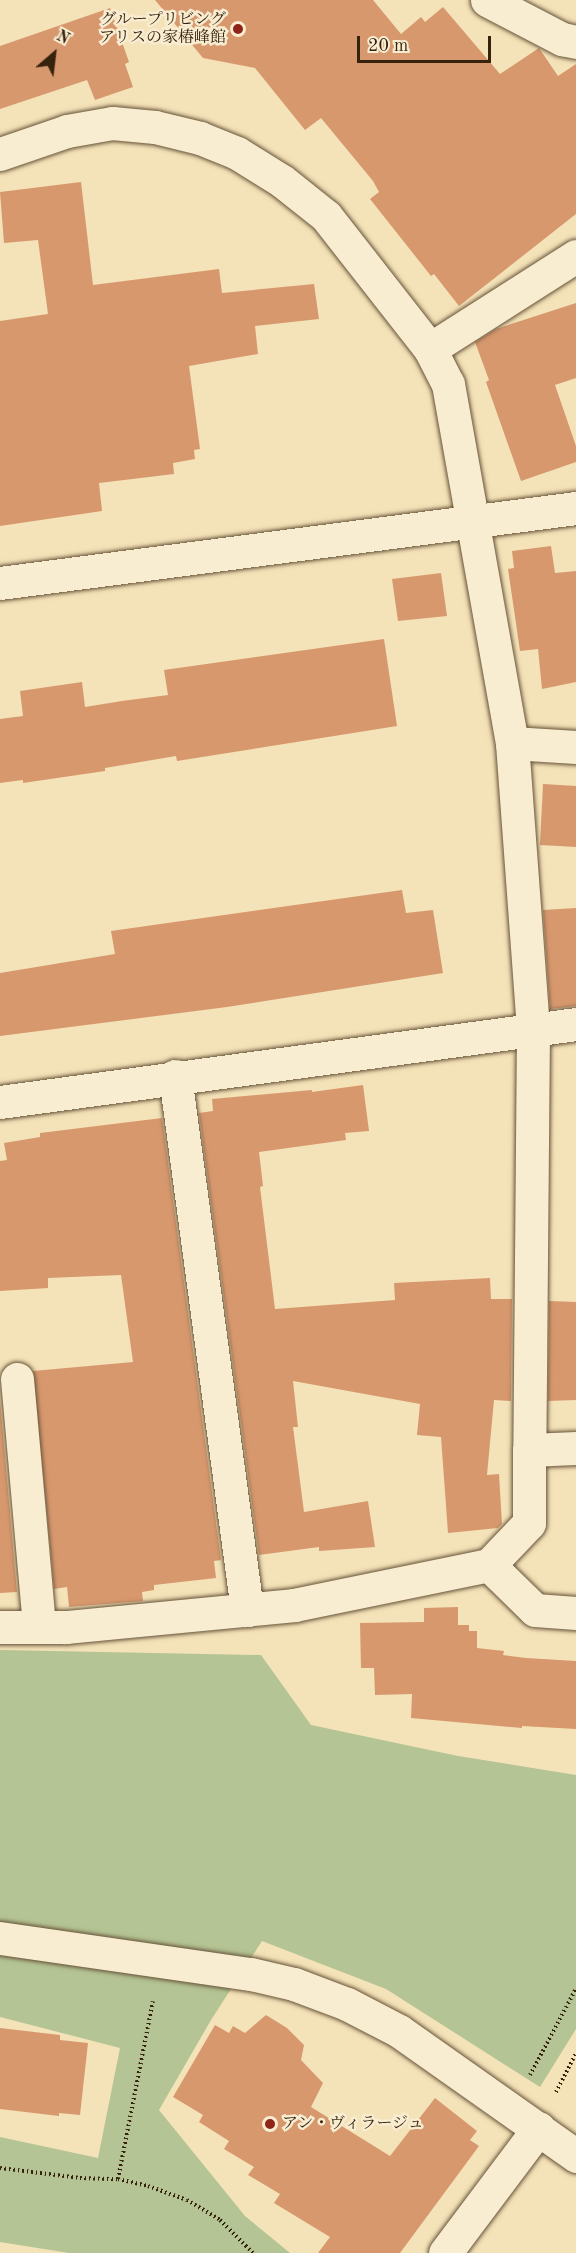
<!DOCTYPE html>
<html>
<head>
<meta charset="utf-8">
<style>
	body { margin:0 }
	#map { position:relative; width:576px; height:2253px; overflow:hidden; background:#f4e2b8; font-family:"Old Standard TT","Noto Serif JP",serif }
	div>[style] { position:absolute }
	.green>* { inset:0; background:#b5c494 }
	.building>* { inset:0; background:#d8986e }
	.path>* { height:4px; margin-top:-2px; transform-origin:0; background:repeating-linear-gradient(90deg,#37230d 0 1.5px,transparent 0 4.5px) }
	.roads { filter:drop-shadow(0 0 2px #665338) drop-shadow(0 0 2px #665338) }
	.minor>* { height:33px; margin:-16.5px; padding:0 16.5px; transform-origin:16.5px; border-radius:16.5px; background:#f8ecd1 }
	.dots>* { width:16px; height:16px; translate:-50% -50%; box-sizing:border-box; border:3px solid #f8ecd1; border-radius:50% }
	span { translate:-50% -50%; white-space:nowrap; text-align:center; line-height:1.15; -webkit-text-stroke:5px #f8ecd1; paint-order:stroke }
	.poi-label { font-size:16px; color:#37230d }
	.right { translate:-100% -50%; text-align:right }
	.left { translate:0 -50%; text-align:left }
	.north { position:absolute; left:24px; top:24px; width:60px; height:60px; -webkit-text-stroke:4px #f8ecd1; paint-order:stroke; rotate:28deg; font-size:16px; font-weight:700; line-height:24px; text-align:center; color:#37230d }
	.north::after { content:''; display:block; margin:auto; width:21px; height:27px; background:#37230d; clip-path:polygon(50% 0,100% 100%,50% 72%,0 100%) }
	.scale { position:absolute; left:357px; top:36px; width:134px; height:27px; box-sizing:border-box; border:3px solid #37230d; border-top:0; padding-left:8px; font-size:18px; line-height:21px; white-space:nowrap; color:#37230d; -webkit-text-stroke:4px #f8ecd1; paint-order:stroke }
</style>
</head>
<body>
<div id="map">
	<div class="green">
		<div style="clip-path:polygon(0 1650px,261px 1655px,311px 1725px,458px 1756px,576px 1775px,576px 2029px,540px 2087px,386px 1989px,262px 1941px,211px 2020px,159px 2110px,245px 2216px,290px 2253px,69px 2253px,0 2242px,0 2137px,98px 2158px,120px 2048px,0 2017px)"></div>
	</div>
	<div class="building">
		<div style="clip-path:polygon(155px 0,373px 0,401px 34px,421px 17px,425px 22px,443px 7px,500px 74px,539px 48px,558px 76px,576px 64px,576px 214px,459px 306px,434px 274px,431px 276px,370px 199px,379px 192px,373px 181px,321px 118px,305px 130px,255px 68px,203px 58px)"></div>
		<div style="clip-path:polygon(110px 8px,129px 62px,125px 64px,133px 87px,95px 100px,87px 80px,0 109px,0 46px)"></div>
		<div style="clip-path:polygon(81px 182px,93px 285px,219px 269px,222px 293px,314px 284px,319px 319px,255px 326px,258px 354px,189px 366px,200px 449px,194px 450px,195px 459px,173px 463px,174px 474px,99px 483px,102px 511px,0 526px,0 321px,48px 314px,38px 240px,4px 243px,0 192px)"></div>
		<div style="clip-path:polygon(576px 303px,576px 378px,555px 385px,576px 446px,576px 462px,521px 481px,486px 382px,489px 380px,475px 342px,496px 329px)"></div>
		<div style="clip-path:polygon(551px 546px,555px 573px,576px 571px,576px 682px,542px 689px,538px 649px,520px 651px,508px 569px,514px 568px,512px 551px)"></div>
		<div style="clip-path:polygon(441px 573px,447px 616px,398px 621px,392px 579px)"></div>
		<div style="clip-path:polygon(384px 639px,397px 726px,177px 761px,176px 756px,105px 768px,105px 771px,23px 783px,23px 780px,0 783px,0 719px,23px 716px,20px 691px,82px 682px,85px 707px,122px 701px,168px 695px,164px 670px)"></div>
		<div style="clip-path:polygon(543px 784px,576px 786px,576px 847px,540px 845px)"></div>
		<div style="clip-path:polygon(402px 890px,406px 913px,433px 910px,443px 973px,227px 1007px,0 1036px,0 973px,115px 954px,111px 931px)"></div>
		<div style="clip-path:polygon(576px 908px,576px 1006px,550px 1009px,543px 910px)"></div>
		<div style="clip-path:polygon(363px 1085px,369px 1131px,345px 1133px,346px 1140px,259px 1152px,263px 1186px,260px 1187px,275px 1309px,395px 1300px,394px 1283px,490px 1278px,491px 1299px,512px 1299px,511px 1401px,494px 1400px,487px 1475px,499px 1474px,502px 1524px,498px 1528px,448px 1533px,441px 1437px,417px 1435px,420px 1404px,293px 1381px,298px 1427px,293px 1427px,304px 1512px,368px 1501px,375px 1547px,319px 1551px,319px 1547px,259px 1555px,199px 1113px,213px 1111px,212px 1099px,312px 1090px,312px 1092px)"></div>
		<div style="clip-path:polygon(162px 1118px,221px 1560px,214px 1561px,216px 1578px,154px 1585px,154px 1590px,142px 1592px,143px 1601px,69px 1607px,67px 1587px,54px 1589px,33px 1371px,133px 1362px,121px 1275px,48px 1278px,48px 1288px,0 1291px,0 1161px,7px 1160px,4px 1143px,40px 1137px,40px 1133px)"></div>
		<div style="clip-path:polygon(549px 1301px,576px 1302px,576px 1400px,548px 1401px)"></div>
		<div style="clip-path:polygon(0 1400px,17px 1592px,0 1593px)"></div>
		<div style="clip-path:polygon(458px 1607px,458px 1625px,469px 1625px,469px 1631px,477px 1631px,477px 1648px,504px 1651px,503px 1655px,526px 1658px,576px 1661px,576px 1729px,522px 1726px,522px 1728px,411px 1718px,412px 1694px,375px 1695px,374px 1668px,361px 1668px,360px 1623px,424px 1622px,424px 1608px)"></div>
		<div style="clip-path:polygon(266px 2015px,287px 2028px,304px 2045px,301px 2060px,323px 2083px,311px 2107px,390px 2156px,435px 2098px,477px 2131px,470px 2140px,479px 2146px,400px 2253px,318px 2253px,330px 2237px,274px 2203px,280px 2194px,248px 2175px,254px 2167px,224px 2149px,229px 2141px,199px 2122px,203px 2115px,173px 2097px,215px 2025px,229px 2033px,233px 2026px,245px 2033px)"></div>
		<div style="clip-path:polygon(0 2028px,60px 2035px,60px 2040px,88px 2043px,80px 2115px,59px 2113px,59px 2116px,0 2109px)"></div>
	</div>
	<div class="path">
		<div style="left:530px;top:2075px;width:98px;rotate:-61.9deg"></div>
		<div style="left:556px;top:2092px;width:44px;rotate:-62.9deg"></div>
		<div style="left:0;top:2168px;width:81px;rotate:7.1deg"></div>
		<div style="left:80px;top:2178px;width:38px;rotate:2deg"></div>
		<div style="left:118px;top:2179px;width:31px;rotate:13deg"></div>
		<div style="left:148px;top:2186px;width:41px;rotate:19.7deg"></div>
		<div style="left:187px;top:2200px;width:39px;rotate:31deg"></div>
		<div style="left:220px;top:2220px;width:47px;rotate:45deg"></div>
		<div style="left:118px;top:2179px;width:181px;rotate:-78.9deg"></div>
	</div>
	<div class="roads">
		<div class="minor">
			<div style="left:487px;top:0;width:85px;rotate:27.5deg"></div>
			<div style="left:562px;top:39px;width:14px;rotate:12deg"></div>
			<div style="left:0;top:154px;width:71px;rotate:-18.9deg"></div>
			<div style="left:67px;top:131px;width:46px;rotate:-10.1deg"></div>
			<div style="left:112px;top:123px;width:43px;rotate:5.3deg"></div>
			<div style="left:155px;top:127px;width:46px;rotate:13.7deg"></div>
			<div style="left:200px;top:138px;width:40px;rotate:22deg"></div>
			<div style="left:237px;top:153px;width:53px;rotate:31.9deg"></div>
			<div style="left:282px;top:181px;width:56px;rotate:38.5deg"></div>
			<div style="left:326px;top:216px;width:169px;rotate:52deg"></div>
			<div style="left:430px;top:349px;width:39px;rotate:63deg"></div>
			<div style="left:448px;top:384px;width:365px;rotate:79.9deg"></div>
			<div style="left:512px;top:743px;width:64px;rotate:3.6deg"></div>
			<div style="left:430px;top:349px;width:173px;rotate:-32.5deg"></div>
			<div style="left:0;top:583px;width:581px;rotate:-7.42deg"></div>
			<div style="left:512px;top:743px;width:287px;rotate:85.8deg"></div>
			<div style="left:533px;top:1029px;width:421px;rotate:90.5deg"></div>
			<div style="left:175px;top:1076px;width:539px;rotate:82.32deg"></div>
			<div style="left:0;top:1102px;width:581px;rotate:-7.71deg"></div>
			<div style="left:17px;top:1379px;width:249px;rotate:84.9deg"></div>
			<div style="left:489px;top:1565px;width:64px;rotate:44.4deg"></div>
			<div style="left:535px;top:1610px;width:41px;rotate:4.2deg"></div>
			<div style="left:0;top:1627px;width:66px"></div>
			<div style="left:66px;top:1627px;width:229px;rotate:-5.5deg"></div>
			<div style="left:294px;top:1605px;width:199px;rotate:-11.6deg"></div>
			<div style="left:489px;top:1565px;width:58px;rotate:-46.4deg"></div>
			<div style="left:529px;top:1523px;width:73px;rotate:-90deg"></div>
			<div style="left:529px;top:1450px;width:47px;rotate:-2.4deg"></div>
			<div style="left:0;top:1938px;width:254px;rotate:8.2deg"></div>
			<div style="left:251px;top:1974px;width:44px;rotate:13.1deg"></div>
			<div style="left:294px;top:1984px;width:57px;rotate:20.7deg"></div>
			<div style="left:347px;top:2004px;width:59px;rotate:27.4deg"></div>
			<div style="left:399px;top:2031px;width:217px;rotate:35.2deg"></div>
			<div style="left:445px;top:2253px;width:156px;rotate:-53.1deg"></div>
		</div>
	</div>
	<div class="dots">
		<div style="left:238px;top:29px;background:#8f2418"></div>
		<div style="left:270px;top:2124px;background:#8f2418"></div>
	</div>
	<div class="poi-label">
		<span class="right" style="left:226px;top:29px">グループリビング<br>アリスの家椿峰館</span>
		<span class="left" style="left:282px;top:2124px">アン・ヴィラージュ</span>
	</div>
	<div class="north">N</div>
	<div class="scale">20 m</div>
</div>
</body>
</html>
